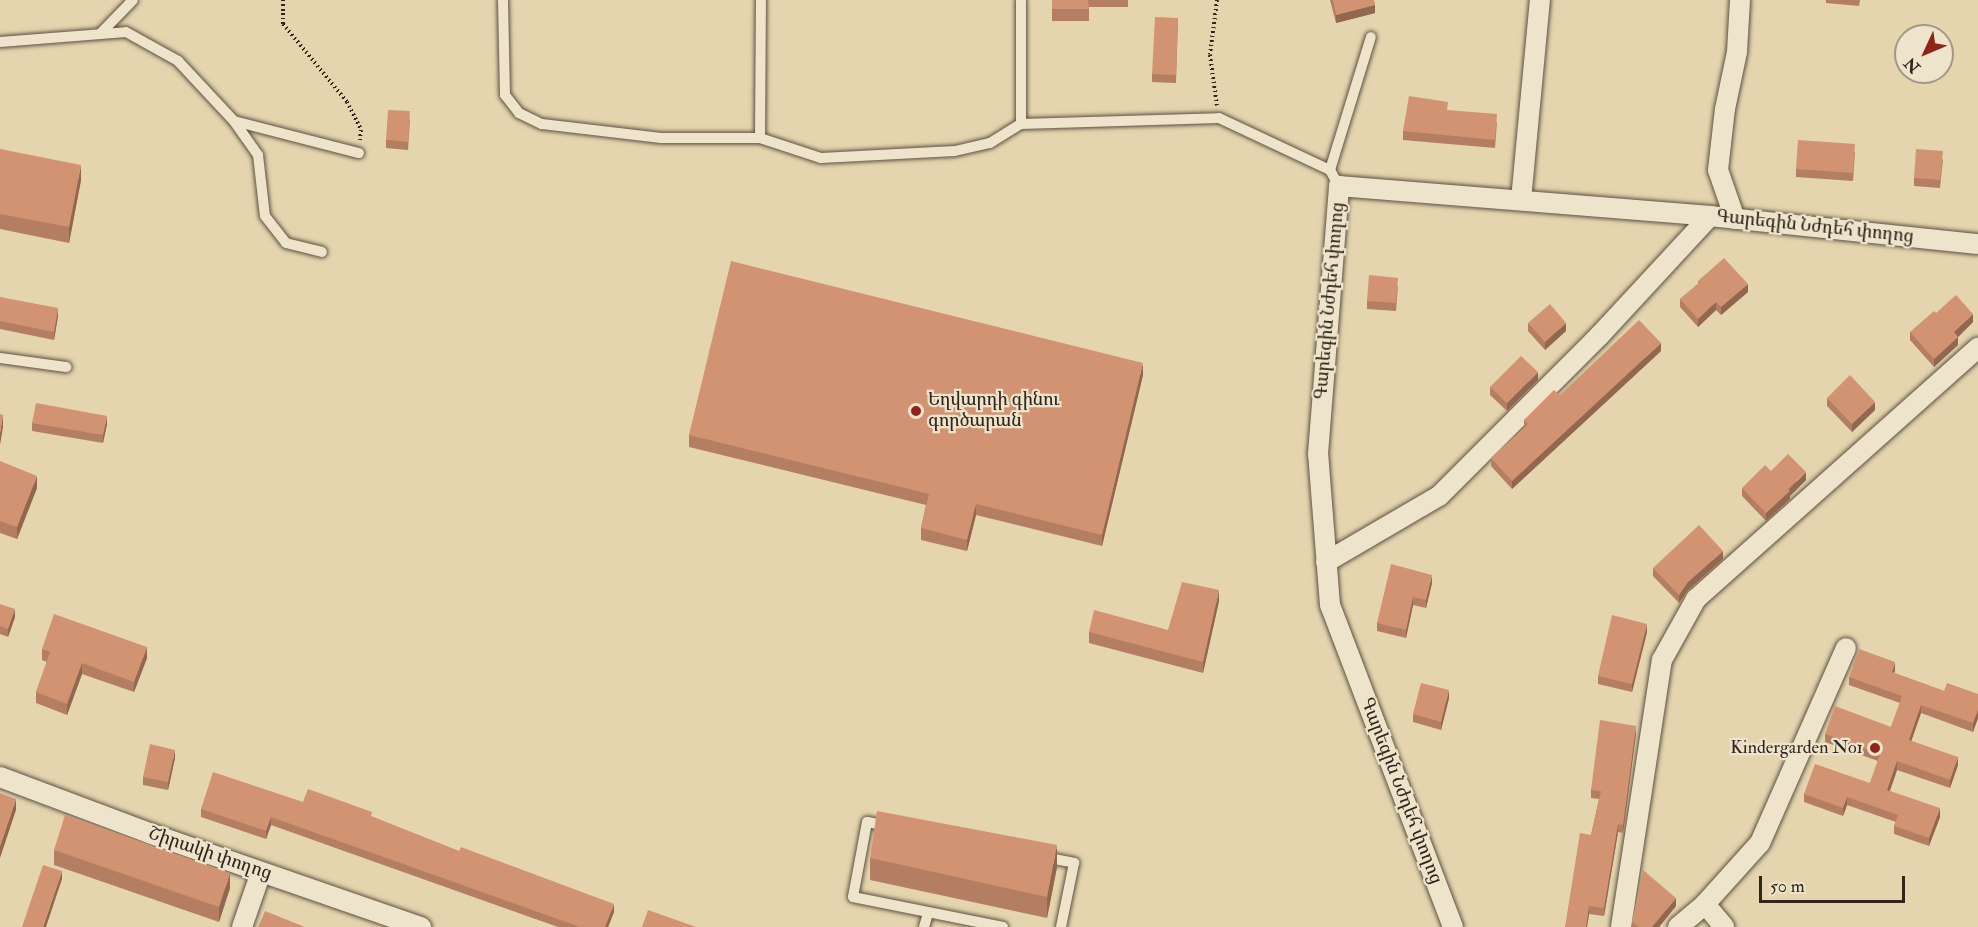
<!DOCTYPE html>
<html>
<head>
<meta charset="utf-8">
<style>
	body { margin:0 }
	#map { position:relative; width:1978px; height:927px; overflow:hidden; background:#e4d5af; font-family:"IM FELL Double Pica","Noto Serif Armenian",serif }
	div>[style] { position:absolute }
	.path>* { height:4px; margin-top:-2px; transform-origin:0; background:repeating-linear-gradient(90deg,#32251b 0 1.5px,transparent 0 4.5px) }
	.roads { filter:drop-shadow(0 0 2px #5e5140) drop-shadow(0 0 2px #5e5140) }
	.service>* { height:10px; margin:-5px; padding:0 5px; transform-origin:5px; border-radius:5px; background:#ede4cb }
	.minor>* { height:20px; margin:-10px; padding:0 10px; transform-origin:10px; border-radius:10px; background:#ede4cb }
	.wall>* { inset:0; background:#b47e62 }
	.shaded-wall>* { inset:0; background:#926750 }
	.building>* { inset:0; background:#d19372 }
	.dots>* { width:16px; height:16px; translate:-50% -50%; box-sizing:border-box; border:3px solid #ede4cb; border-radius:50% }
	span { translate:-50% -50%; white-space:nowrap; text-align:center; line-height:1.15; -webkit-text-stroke:4.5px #ede4cb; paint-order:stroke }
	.street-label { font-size:18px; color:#32251b }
	.poi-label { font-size:18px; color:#32251b }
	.left { translate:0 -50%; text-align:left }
	.right { translate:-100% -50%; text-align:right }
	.north { position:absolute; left:1894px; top:24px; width:60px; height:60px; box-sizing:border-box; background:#ede4cb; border:2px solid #a29885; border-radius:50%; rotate:226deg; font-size:16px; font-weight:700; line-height:24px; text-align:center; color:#32251b }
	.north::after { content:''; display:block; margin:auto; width:21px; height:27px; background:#8f2418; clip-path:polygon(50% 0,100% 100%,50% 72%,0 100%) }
	.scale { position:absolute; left:1759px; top:876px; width:146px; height:27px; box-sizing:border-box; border:3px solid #32251b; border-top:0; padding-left:8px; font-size:18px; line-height:21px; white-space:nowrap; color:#32251b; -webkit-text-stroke:4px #ede4cb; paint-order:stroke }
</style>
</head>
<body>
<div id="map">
	<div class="path">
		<div style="left:283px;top:0;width:24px;rotate:90deg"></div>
		<div style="left:283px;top:24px;width:101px;rotate:50.6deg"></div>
		<div style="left:347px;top:102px;width:31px;rotate:63deg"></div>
		<div style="left:361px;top:130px;width:10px;rotate:96deg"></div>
		<div style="left:1217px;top:0;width:55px;rotate:97.3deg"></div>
		<div style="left:1210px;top:55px;width:51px;rotate:82.2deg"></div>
	</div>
	<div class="roads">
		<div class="service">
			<div style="left:503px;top:0;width:95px;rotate:88.8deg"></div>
			<div style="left:505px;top:95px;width:23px;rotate:52deg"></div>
			<div style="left:519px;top:113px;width:25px;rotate:26deg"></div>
			<div style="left:542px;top:124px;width:120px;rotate:6.7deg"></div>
			<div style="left:661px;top:138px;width:99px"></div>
			<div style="left:760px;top:138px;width:64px;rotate:18.2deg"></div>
			<div style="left:821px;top:158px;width:134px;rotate:-3deg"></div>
			<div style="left:955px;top:151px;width:36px;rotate:-13deg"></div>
			<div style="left:990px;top:143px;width:36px;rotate:-32deg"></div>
			<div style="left:1021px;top:0;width:124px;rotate:90deg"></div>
			<div style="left:1021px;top:124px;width:198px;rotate:-1.7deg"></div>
			<div style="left:1219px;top:118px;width:123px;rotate:25.1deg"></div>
			<div style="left:1330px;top:170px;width:18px;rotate:61deg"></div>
			<div style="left:100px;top:34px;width:47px;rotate:-45.9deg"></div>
			<div style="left:0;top:42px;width:126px;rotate:-4.5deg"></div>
			<div style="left:126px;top:32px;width:60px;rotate:29.1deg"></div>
			<div style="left:178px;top:61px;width:82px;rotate:47deg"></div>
			<div style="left:234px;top:121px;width:42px;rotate:54.8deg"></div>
			<div style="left:258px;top:155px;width:61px;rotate:83.5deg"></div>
			<div style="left:265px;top:216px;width:34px;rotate:52deg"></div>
			<div style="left:286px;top:243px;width:37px;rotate:14deg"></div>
			<div style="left:234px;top:121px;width:129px;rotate:14.4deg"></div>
			<div style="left:760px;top:138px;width:138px;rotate:-89.6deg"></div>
			<div style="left:1330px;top:170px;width:139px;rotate:-72.9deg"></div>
			<div style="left:0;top:358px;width:67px;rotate:7.8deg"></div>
			<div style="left:888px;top:826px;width:21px;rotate:-169deg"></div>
			<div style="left:867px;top:822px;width:76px;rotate:100.6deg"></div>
			<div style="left:853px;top:897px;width:153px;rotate:11.3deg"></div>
			<div style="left:1044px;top:857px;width:31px;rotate:11deg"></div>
			<div style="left:1074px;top:863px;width:65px;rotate:101.5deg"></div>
			<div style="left:924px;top:927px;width:15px;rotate:-74deg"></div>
		</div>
		<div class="minor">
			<div style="left:1521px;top:200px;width:201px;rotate:-84.6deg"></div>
			<div style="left:1735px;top:219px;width:52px;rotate:-109.1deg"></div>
			<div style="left:1718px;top:170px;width:61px;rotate:-83.5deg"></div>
			<div style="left:1725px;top:109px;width:58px;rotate:-78.1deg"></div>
			<div style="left:1737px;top:52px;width:52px;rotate:-86.7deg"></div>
			<div style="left:1326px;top:562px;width:131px;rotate:-30.3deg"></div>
			<div style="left:1439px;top:496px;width:226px;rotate:-45deg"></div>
			<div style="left:1599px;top:336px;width:163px;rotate:-47.2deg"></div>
			<div style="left:0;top:777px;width:159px;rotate:20.6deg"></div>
			<div style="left:149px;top:833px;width:288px;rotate:19.1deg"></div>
			<div style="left:1705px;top:904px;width:30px;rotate:50deg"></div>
			<div style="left:242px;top:927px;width:58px;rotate:-70.9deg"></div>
			<div style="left:1453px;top:927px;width:345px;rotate:-110.9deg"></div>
			<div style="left:1330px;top:605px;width:151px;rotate:-94.5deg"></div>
			<div style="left:1318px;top:454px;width:269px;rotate:-85.5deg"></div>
			<div style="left:1339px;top:186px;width:372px;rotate:4.6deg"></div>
			<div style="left:1710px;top:216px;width:269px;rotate:6deg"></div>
			<div style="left:1621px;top:927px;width:270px;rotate:-81.3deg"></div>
			<div style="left:1662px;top:660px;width:70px;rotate:-60.9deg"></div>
			<div style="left:1696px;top:599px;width:378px;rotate:-41.7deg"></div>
			<div style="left:1678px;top:927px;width:35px;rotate:-40deg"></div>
			<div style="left:1705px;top:904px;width:82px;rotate:-48deg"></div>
			<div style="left:1760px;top:843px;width:213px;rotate:-66.2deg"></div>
		</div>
	</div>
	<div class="wall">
		<div style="clip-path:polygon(1052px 0,1128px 0,1128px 7px,1089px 7px,1089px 21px,1052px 21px)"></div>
		<div style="clip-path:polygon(1330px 0,1374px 0,1375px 13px,1336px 23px)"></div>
		<div style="clip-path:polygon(1826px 0,1860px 0,1859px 6px,1826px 3px)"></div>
		<div style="clip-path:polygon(1178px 18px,1176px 83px,1152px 82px,1152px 74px)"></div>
		<div style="clip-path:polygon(1448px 111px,1497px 122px,1495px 148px,1403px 140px,1403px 131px)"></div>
		<div style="clip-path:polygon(410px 119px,408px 150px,386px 148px,386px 140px)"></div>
		<div style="clip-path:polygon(0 149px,81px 180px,69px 243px,0 229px)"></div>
		<div style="clip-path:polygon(1855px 152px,1853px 181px,1796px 177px,1796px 169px)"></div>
		<div style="clip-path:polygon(1943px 159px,1940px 188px,1914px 186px,1914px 178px)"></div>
		<div style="clip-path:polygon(1698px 281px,1748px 292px,1721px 315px,1716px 310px,1698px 327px,1680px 307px,1680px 299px,1698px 284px)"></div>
		<div style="clip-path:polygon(1398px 286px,1396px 311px,1367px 309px,1367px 301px)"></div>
		<div style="clip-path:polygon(0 297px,58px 316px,54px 340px,0 329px)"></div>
		<div style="clip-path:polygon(1973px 322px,1958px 337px,1958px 345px,1934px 367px,1910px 340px,1910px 332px)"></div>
		<div style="clip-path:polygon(1528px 323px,1566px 331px,1545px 350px,1528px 331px)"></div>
		<div style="clip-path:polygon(1661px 351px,1512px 489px,1491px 466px,1491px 458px,1524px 428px,1524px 420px,1560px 395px)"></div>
		<div style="clip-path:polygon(1143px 375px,1102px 546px,976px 515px,967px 551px,921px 540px,921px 528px,926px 505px,689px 447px,689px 435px)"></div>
		<div style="clip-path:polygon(1538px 380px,1507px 411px,1490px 395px,1490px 387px)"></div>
		<div style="clip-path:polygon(1827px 398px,1875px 410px,1852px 432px,1827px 406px)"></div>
		<div style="clip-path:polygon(32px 423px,107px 424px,103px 443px,32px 431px)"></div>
		<div style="clip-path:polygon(0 461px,37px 488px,17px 539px,0 533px)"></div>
		<div style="clip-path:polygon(1806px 480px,1790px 496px,1790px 499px,1766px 521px,1742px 496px,1742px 488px)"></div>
		<div style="clip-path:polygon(1723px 559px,1688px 590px,1679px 603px,1653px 576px,1653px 568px)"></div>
		<div style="clip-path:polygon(1432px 583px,1426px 608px,1413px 605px,1406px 638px,1377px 631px,1377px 623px)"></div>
		<div style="clip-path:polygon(1219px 601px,1203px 673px,1089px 643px,1089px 632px,1168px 630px)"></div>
		<div style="clip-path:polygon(0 604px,15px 617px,8px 637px,0 634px)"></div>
		<div style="clip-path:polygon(1647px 632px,1632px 692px,1598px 684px,1598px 676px)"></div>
		<div style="clip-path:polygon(42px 649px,147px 658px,134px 692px,82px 674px,67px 715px,36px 703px,36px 692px,47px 662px,42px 660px)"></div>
		<div style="clip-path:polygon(1895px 670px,1894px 673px,1944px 691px,1978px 694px,1978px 718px,1973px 732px,1921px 713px,1911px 741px,1958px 765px,1950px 788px,1897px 770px,1890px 791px,1940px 817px,1929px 846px,1894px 834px,1894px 826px,1896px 822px,1847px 805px,1843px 816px,1804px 802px,1804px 794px,1870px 783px,1878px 761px,1825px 742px,1825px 734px,1891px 727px,1900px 703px,1849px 685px,1849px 677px)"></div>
		<div style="clip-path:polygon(1449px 698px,1441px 730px,1413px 722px,1413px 714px)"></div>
		<div style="clip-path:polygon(1636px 734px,1623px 833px,1618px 832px,1604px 916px,1589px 914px,1587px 927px,1565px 927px,1591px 835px,1599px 799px,1591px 798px,1591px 790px)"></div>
		<div style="clip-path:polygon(175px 758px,168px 790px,143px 785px,143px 777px)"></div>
		<div style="clip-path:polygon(303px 802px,372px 817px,614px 912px,608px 927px,558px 927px,271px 825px,266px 839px,201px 817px,201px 809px)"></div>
		<div style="clip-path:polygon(54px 850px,230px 888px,219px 922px,54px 865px)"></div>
		<div style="clip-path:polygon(870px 858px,1057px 867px,1047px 918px,870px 880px)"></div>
		<div style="clip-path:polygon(1676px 906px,1659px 927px,1632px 927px,1632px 922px)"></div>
	</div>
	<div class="shaded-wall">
		<div style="clip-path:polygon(1375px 5px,1375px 13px,1336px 23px,1336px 15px)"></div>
		<div style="clip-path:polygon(81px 165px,81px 180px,69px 243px,69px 227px)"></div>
		<div style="clip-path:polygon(1748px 284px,1748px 292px,1721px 315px,1721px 307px)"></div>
		<div style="clip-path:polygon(1716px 302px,1716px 310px,1698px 327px,1698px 319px)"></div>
		<div style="clip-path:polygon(58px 308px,58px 316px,54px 340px,54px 332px)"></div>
		<div style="clip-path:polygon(1973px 314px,1973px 322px,1954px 341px,1954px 332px)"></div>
		<div style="clip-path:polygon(1566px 323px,1566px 331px,1545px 350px,1545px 342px)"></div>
		<div style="clip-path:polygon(1958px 337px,1958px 345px,1934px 367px,1934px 359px)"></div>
		<div style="clip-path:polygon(1661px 343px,1661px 351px,1512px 489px,1512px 481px)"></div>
		<div style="clip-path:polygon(1143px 363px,1143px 375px,1102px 546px,1102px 535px)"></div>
		<div style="clip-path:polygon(1538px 372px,1538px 380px,1507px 411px,1507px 403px)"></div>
		<div style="clip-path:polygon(1875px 402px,1875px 410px,1852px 432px,1852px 424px)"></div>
		<div style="clip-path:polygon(3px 415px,3px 427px,0 445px,0 433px)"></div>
		<div style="clip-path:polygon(107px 416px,107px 424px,103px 443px,103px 435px)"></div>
		<div style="clip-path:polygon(1806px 472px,1806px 480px,1790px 496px,1790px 499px,1766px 521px,1766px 513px)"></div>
		<div style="clip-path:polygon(37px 476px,37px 488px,17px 539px,17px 527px)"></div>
		<div style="clip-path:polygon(976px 504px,976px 515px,967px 551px,967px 540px)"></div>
		<div style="clip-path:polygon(1723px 551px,1723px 559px,1688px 590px,1679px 603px,1679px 595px,1688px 582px)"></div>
		<div style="clip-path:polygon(1432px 575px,1432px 583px,1426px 608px,1426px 600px)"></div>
		<div style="clip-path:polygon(1219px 590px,1219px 601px,1203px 673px,1203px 662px)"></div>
		<div style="clip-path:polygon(1413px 597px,1413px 605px,1406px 638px,1406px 630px)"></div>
		<div style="clip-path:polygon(15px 609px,15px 617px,8px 637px,8px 629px)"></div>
		<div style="clip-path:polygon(1647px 624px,1647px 632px,1632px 692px,1632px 684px)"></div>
		<div style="clip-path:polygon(147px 647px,147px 658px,134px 692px,134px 682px)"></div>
		<div style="clip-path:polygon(1895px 662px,1895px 670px,1892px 680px,1892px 672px)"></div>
		<div style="clip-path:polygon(82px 663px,82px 674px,67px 715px,67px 704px)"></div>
		<div style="clip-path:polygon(1449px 690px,1449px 698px,1441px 730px,1441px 722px)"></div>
		<div style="clip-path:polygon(1921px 705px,1921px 713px,1909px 748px,1909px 740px)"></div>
		<div style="clip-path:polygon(1978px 710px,1978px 718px,1973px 732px,1973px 723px)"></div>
		<div style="clip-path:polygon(1636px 726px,1636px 734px,1623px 833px,1623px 825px)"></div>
		<div style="clip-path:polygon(175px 750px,175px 758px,168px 790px,168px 782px)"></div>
		<div style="clip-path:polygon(1958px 757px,1958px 765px,1950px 788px,1950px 780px)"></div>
		<div style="clip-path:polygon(1897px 761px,1897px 770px,1887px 798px,1887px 790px)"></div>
		<div style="clip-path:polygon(1847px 797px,1847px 805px,1843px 816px,1843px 808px)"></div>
		<div style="clip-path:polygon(16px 799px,16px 810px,0 858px,0 846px)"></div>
		<div style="clip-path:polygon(1940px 808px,1940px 817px,1929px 846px,1929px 838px)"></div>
		<div style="clip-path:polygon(271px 817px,271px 825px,266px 839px,266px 831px)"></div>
		<div style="clip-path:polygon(1618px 824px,1618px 832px,1604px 916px,1604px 908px)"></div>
		<div style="clip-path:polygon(1057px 845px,1057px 867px,1047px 918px,1047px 897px)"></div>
		<div style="clip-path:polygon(62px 871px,62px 879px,46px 927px,43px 927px)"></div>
		<div style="clip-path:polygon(230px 873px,230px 888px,219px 922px,219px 907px)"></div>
		<div style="clip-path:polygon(1676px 898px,1676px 906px,1659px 927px,1652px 927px)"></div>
		<div style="clip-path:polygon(614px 904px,614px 912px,608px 927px,605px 927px)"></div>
		<div style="clip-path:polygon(1589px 906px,1589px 914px,1587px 927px,1586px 927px)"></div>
	</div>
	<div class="building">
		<div style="clip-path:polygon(1052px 0,1088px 0,1089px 9px,1052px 9px)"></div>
		<div style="clip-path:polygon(1333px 0,1374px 0,1375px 5px,1336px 15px)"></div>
		<div style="clip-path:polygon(1155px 17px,1178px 18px,1176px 75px,1152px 74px)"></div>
		<div style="clip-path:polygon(1409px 96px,1448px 102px,1447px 110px,1497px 114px,1495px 140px,1403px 131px)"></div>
		<div style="clip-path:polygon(388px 110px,410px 111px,408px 142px,386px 140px)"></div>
		<div style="clip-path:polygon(1798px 140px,1855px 144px,1853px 173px,1796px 169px)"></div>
		<div style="clip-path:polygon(0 149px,81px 165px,69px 227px,0 214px)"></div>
		<div style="clip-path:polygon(1916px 149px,1943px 151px,1940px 180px,1914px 178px)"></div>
		<div style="clip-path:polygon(1724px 258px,1748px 284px,1721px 307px,1716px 302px,1698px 319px,1680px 299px,1699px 283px,1698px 281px)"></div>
		<div style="clip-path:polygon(731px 261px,1143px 363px,1102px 535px,976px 504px,967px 540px,921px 528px,929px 494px,689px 435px)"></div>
		<div style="clip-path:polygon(1369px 275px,1398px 278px,1396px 303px,1367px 301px)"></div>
		<div style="clip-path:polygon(1956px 295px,1973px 314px,1954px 332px,1958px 337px,1934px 359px,1910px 332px,1934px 311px,1936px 313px)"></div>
		<div style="clip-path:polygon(0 297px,58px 308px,54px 332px,0 321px)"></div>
		<div style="clip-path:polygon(1550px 304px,1566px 323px,1545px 342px,1528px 323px)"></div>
		<div style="clip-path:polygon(1639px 320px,1661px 343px,1512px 481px,1491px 458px,1528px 424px,1524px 420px,1554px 390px,1560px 395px)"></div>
		<div style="clip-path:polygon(1521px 356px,1538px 372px,1507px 403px,1490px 387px)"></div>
		<div style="clip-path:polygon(1850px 375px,1875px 402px,1852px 424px,1827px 398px)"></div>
		<div style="clip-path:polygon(36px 403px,107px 416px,103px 435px,32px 423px)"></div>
		<div style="clip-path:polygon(0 414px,3px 415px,0 433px)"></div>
		<div style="clip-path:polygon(1788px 454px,1806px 472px,1788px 489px,1790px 491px,1766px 513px,1742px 488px,1765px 465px,1771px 471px)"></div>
		<div style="clip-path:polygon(0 461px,37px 476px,17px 527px,0 521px)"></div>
		<div style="clip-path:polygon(1699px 525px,1723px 551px,1688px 582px,1679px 595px,1653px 568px)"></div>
		<div style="clip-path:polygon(1391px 564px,1432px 575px,1426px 600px,1413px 597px,1406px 630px,1377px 623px)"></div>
		<div style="clip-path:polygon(1182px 582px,1219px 590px,1203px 662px,1089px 632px,1094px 610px,1168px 630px)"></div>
		<div style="clip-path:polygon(0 604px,15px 609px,8px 629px,0 626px)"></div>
		<div style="clip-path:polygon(54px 614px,147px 647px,134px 682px,82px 663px,67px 704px,36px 692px,50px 652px,42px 649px)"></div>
		<div style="clip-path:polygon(1612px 615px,1647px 624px,1632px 684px,1598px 676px)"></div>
		<div style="clip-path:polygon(1859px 649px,1895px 662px,1892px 672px,1944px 691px,1947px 683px,1978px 694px,1978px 710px,1973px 723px,1921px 705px,1909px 740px,1958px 757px,1950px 780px,1897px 761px,1887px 790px,1940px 808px,1929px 838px,1894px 826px,1898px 815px,1847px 797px,1843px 808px,1804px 794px,1815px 764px,1870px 783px,1880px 754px,1825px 734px,1835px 706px,1891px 727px,1902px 696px,1849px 677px)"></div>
		<div style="clip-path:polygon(1421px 683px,1449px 690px,1441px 722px,1413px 714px)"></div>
		<div style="clip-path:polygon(1600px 720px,1636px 726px,1623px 825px,1618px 824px,1604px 908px,1589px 906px,1586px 927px,1565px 927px,1580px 833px,1591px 835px,1601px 791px,1591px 790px)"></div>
		<div style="clip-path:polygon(150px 744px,175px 750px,168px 782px,143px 777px)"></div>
		<div style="clip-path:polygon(213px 772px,303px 802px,308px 789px,372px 812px,371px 816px,459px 851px,461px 847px,614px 904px,605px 927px,580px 927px,271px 817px,266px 831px,201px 809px)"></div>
		<div style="clip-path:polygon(0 793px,16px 799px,0 846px)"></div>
		<div style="clip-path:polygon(877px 811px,1057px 845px,1047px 897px,870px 858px)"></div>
		<div style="clip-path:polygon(65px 815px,230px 873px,219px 907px,54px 850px)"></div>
		<div style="clip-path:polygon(43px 865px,62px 871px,43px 927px,22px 927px)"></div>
		<div style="clip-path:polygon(1643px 870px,1676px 898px,1652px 927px,1639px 927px,1632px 922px)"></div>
		<div style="clip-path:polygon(648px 910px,696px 927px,642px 927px)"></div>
		<div style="clip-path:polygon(265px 911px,305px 927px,258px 927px)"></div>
	</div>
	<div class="dots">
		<div style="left:916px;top:411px;background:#8f2418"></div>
		<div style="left:1875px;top:748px;background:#8f2418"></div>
	</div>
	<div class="street-label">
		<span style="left:1815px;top:227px;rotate:6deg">Գարեգին Նժդեհ փողոց</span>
		<span style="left:1330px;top:301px;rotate:-85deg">Գարեգին Նժդեհ փողոց</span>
		<span style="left:1401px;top:791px;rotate:69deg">Գարեգին Նժդեհ փողոց</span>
		<span style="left:210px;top:854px;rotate:19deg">Շիրակի փողոց</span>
	</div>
	<div class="poi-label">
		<span class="left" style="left:928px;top:411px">Եղվարդի գինու<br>գործարան</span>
		<span class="right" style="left:1863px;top:748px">Kindergarden No1</span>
	</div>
	<div class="north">N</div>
	<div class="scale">50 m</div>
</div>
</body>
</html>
